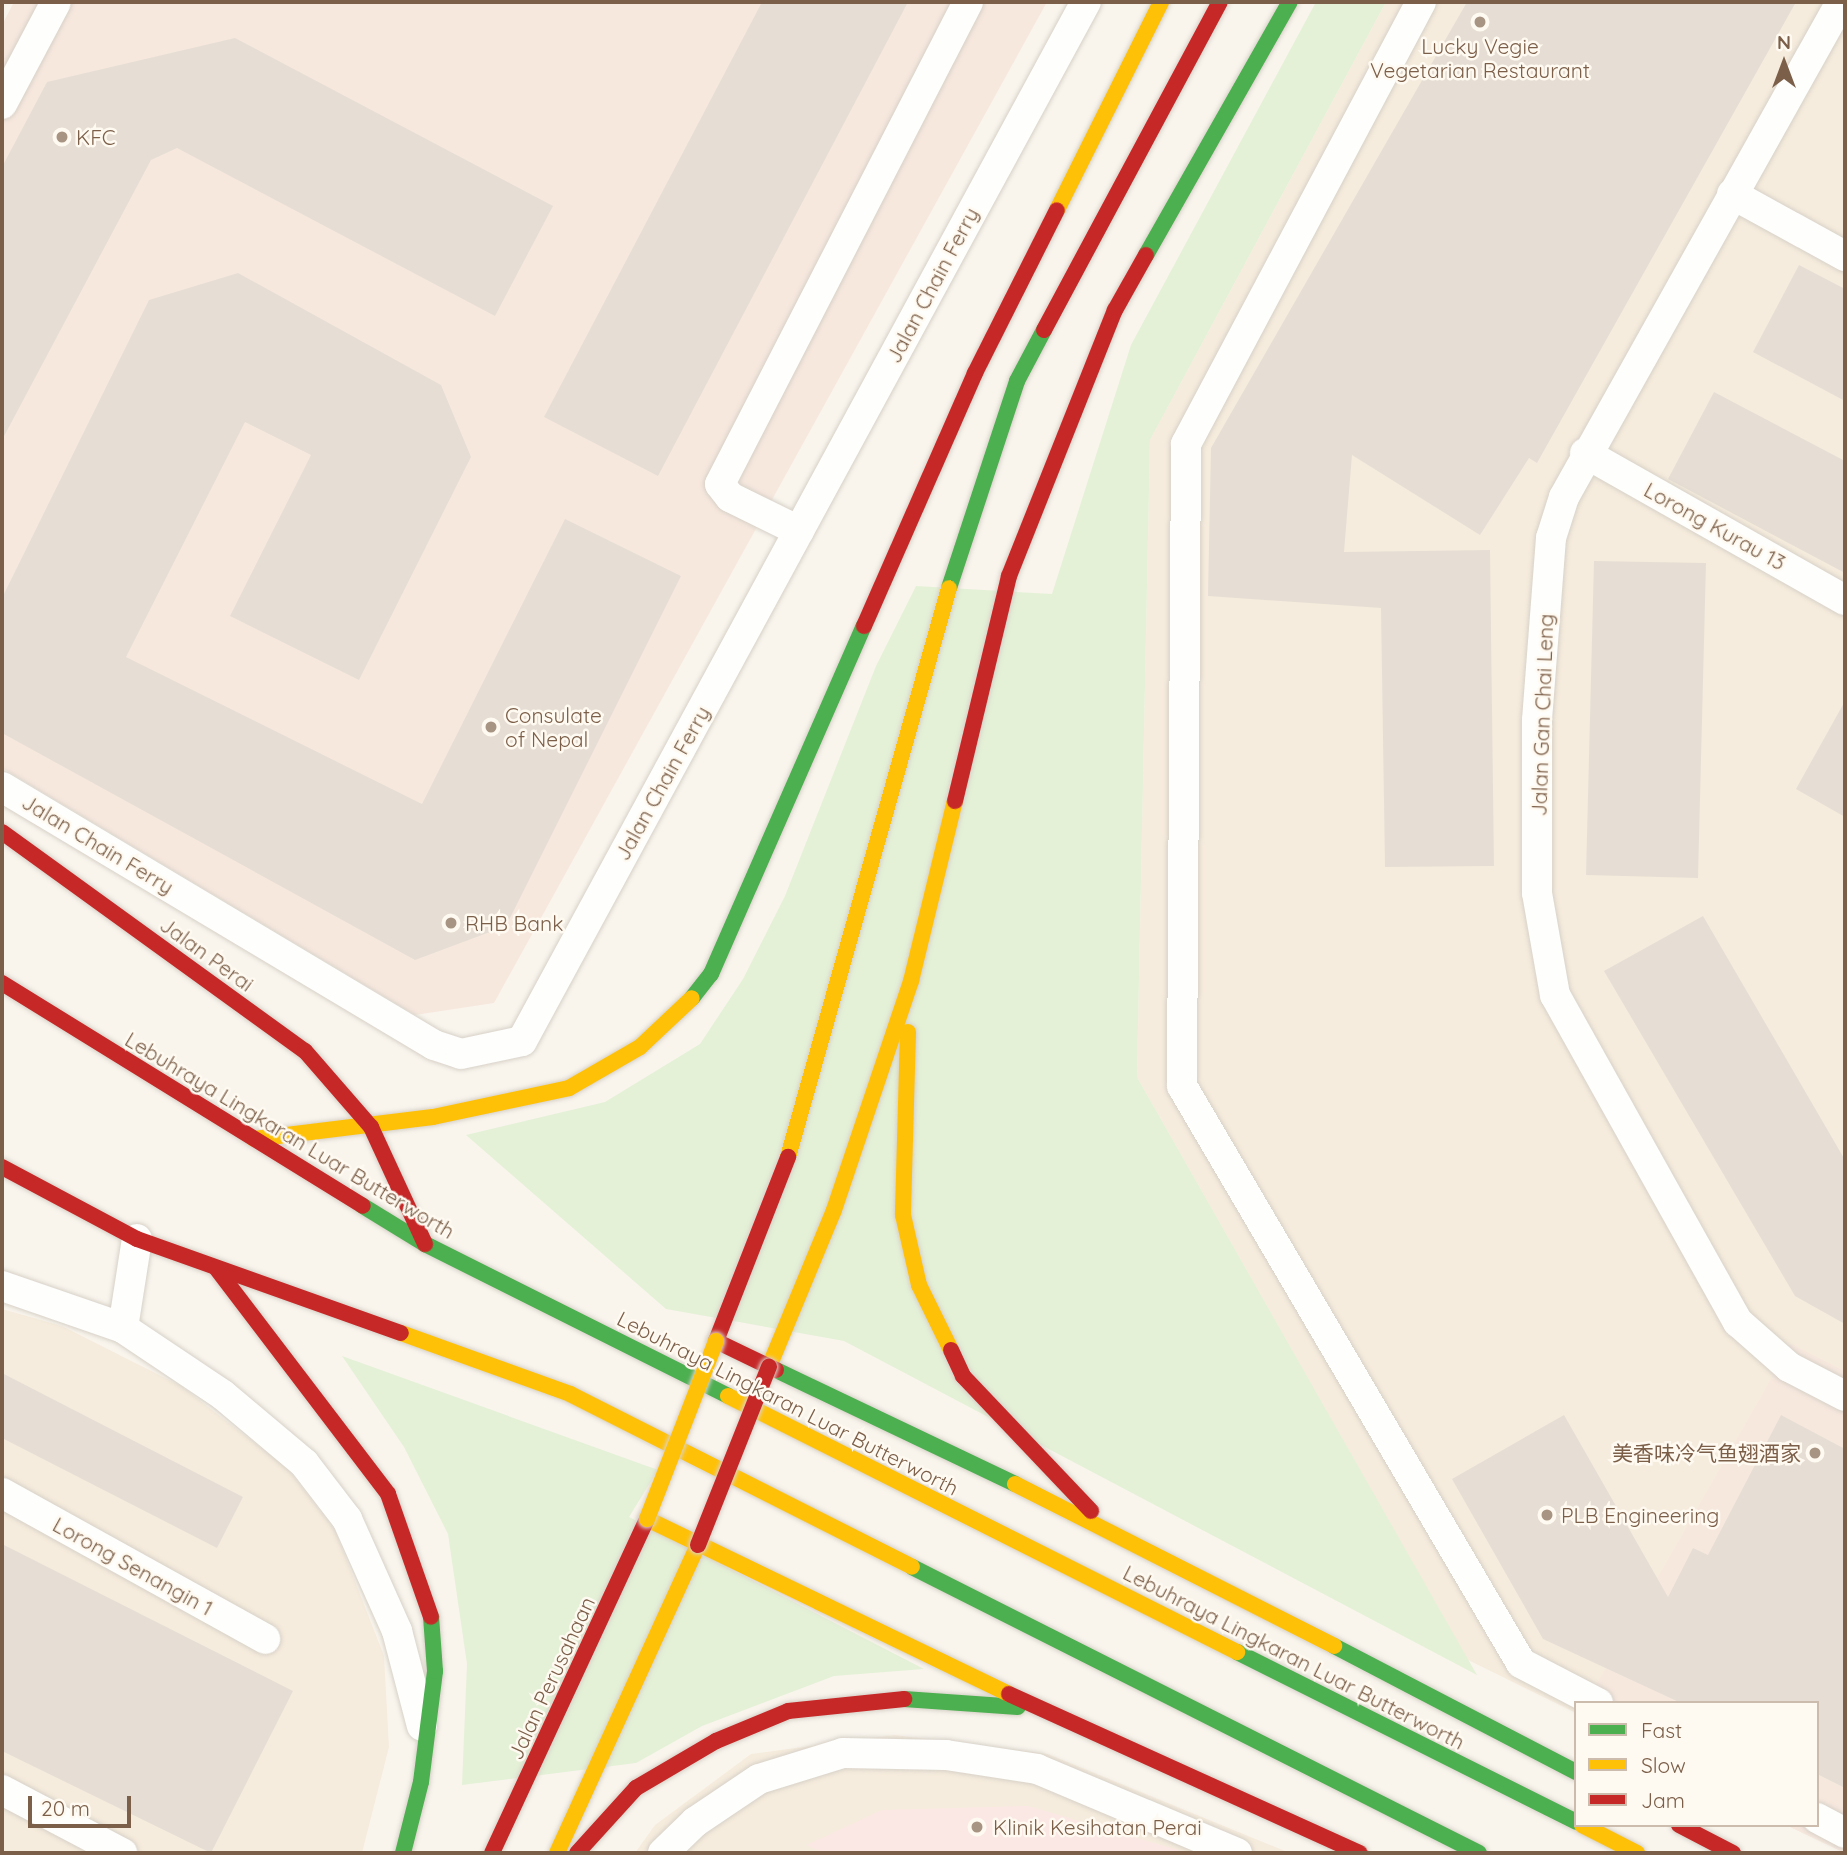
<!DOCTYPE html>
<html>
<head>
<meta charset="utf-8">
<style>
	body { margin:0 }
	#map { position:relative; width:1847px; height:1855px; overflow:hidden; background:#f9f5ed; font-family:Quicksand,"Noto Sans SC",sans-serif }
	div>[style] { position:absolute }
	.residential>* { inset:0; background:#f6ecdd }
	.commercial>* { inset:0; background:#f7e8de }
	.medical>* { inset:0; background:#fbe7e4 }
	.green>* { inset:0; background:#e4f1d7 }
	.building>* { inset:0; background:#e6ded4 }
	.roads { filter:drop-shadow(0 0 2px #d7d1c8) drop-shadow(0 0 2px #d7d1c8) }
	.street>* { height:30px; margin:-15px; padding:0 15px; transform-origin:15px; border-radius:15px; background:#fefefc }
	.fast>* { height:16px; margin:-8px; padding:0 8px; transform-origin:8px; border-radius:8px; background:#4caf50 }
	.slow>* { height:16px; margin:-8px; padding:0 8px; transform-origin:8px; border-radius:8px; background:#ffc107 }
	.jam>* { height:16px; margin:-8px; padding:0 8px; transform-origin:8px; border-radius:8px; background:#c62828 }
	.bridges { filter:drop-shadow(0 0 2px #dbd2ca) drop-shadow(0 0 2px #dbd2ca) }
	.slow-bridge>* { height:16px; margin:-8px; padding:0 8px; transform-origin:8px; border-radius:8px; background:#ffc107 }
	.jam-bridge>* { height:16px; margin:-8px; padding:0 8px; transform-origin:8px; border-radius:8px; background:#c62828 }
	.dots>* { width:19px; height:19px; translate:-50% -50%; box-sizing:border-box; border:4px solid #fffaf1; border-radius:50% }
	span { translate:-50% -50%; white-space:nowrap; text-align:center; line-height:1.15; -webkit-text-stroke:5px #fffaf1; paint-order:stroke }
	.poi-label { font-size:21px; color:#7c5f49 }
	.left { translate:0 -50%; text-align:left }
	.right { translate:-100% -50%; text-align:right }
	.street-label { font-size:21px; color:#7c5f49 }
	.frame { position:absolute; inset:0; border:4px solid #7c5f49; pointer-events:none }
	.legend { position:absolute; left:1574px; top:1701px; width:245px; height:126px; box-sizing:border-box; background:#fffaf1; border:2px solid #cbbcae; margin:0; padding:9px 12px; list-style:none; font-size:21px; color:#7c5f49 }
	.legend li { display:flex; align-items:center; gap:14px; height:35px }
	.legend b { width:35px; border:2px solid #cbbcae }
	.north { position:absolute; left:1749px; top:28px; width:70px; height:70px; -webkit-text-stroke:5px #fffaf1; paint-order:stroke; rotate:0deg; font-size:19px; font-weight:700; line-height:28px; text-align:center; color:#7c5f49 }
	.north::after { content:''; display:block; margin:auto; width:24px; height:32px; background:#7c5f49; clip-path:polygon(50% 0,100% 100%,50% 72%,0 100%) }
	.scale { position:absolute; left:28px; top:1796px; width:103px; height:32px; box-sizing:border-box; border:4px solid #7c5f49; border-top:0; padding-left:9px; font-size:21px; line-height:24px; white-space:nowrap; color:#7c5f49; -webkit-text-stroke:5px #fffaf1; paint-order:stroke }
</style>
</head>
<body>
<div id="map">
	<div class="residential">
		<div style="clip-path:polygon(1386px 2px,1845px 2px,1845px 1853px,1786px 1825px,1817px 1825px,1817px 1703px,1576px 1703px,1576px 1713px,1468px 1660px,1137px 1077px,1150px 440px)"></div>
		<div style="clip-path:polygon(2px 1309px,62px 1326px,181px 1386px,287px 1468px,335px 1530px,384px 1656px,389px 1747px,362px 1853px,2px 1853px)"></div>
		<div style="clip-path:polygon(894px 1735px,1048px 1754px,1290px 1853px,635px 1853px,655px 1825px,751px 1754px)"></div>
	</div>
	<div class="commercial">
		<div style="clip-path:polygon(14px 2px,1047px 2px,494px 1003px,415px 1015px,2px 768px,2px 25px)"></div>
		<div style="clip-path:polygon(1791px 1344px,1845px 1371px,1845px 1853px,1786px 1825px,1817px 1825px,1817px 1703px,1586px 1703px)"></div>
	</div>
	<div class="medical">
		<div style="clip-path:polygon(1028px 1806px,1188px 1853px,823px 1853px,807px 1845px,882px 1810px)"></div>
	</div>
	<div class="green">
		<div style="clip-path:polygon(1316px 2px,1386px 2px,1150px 440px,1137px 1077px,1477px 1675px,844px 1341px,666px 1309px,466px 1135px,605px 1102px,700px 1044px,743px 979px,785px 896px,876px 666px,916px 586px,1052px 594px,1131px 345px)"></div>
		<div style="clip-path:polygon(342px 1356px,658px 1470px,629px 1517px,924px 1669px,834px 1676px,702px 1726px,636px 1763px,462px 1785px,467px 1664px,448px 1534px,404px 1447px)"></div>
	</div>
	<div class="building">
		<div style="clip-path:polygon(762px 2px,908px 2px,658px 476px,544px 417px)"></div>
		<div style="clip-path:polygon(1467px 2px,1796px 2px,1537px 463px,1529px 458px,1480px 535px,1352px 455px,1344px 552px,1490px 550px,1494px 866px,1385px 867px,1381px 608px,1208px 596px,1211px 448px)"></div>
		<div style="clip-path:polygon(235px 38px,553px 206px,495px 316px,177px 148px,151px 160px,2px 440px,2px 167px,47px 82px)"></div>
		<div style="clip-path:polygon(1799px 265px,1845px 289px,1845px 401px,1753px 352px)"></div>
		<div style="clip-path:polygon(238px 273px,441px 385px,471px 457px,359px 680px,230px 616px,311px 455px,245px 422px,126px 657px,422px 804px,565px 519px,681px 576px,506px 926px,415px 960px,2px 733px,2px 598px,149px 300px)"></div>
		<div style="clip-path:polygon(1714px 392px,1845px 461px,1845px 573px,1668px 479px)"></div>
		<div style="clip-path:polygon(1594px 561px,1706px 563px,1698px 878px,1586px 875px)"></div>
		<div style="clip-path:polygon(1845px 701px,1845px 817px,1796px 789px)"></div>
		<div style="clip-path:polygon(1703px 916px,1845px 1160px,1845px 1324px,1795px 1296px,1604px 971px)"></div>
		<div style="clip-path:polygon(2px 1373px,243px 1497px,217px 1548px,2px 1438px)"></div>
		<div style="clip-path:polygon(1564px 1415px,1668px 1597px,1693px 1548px,1708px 1555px,1781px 1415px,1845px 1449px,1845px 1788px,1817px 1774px,1817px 1703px,1681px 1703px,1543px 1639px,1452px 1479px)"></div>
		<div style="clip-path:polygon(2px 1544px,293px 1691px,211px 1853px,2px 1751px)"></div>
	</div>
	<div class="roads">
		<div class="street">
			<div style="left:1421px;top:2px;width:501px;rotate:118deg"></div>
			<div style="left:1186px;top:444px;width:642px;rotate:90.36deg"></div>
			<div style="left:1182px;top:1086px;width:669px;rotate:59.56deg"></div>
			<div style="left:1521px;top:1663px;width:87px;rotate:27.5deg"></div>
			<div style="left:1841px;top:2px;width:567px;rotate:119.23deg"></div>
			<div style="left:1564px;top:497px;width:43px;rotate:107.6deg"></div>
			<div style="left:1551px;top:538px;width:183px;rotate:94.4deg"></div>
			<div style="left:1537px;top:720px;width:173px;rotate:90deg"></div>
			<div style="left:1537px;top:893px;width:104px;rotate:80deg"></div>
			<div style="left:1555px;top:995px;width:375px;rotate:60.8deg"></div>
			<div style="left:1738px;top:1322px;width:68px;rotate:41.4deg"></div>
			<div style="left:1789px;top:1367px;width:63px;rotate:27.4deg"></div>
			<div style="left:2px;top:104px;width:115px;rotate:-62.1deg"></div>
			<div style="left:1732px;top:194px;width:129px;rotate:28.8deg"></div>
			<div style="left:1585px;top:453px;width:299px;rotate:29.5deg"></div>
			<div style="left:799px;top:531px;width:77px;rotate:-153.8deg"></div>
			<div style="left:730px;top:497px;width:16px;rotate:-128deg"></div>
			<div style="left:720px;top:484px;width:542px;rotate:-62.77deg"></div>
			<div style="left:2px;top:787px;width:503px;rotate:30.85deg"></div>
			<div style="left:434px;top:1045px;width:28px;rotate:18deg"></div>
			<div style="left:461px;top:1054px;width:62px;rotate:-12deg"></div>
			<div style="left:522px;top:1041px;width:1182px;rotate:-61.51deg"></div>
			<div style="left:2px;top:1286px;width:128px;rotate:19.1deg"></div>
			<div style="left:123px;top:1328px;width:120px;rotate:33.8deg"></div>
			<div style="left:223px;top:1395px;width:106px;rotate:40deg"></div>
			<div style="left:304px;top:1463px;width:71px;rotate:52.5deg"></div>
			<div style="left:347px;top:1519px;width:123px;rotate:65.9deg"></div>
			<div style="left:397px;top:1631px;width:98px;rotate:75.3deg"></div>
			<div style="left:123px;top:1328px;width:90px;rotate:-81.1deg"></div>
			<div style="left:2px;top:1493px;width:301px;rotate:29deg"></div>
			<div style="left:2px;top:1790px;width:136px;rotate:27.7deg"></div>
			<div style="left:1817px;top:1818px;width:32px;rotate:28deg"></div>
			<div style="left:663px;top:1853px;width:45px;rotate:-44.1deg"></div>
			<div style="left:695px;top:1822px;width:77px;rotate:-33.9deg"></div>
			<div style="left:759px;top:1779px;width:88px;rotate:-17.2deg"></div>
			<div style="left:843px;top:1753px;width:103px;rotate:1.1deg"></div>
			<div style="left:946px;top:1755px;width:92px;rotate:8.7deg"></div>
			<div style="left:1037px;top:1769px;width:217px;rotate:22.8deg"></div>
		</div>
		<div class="fast">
			<div style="left:1146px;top:255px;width:291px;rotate:-60.4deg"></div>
			<div style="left:949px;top:588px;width:218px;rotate:-71.8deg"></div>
			<div style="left:1017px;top:381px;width:58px;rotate:-62.1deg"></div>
			<div style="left:692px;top:998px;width:31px;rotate:-52deg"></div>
			<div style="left:711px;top:974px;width:380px;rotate:-66.3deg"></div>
			<div style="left:363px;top:1206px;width:73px;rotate:31.5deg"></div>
			<div style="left:425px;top:1244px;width:339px;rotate:26.6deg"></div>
			<div style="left:776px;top:1370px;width:265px;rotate:25.5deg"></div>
			<div style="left:912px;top:1567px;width:635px;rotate:26.77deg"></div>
			<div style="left:1334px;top:1646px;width:273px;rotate:27.5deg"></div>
			<div style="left:1237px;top:1652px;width:379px;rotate:26.6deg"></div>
			<div style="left:904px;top:1699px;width:114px;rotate:4deg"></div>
			<div style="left:403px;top:1853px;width:73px;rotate:-75.8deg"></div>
			<div style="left:421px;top:1782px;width:112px;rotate:-82.8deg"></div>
			<div style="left:435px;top:1671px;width:54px;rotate:-94.2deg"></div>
		</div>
		<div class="slow">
			<div style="left:1057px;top:210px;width:233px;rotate:-63.4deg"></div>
			<div style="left:908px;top:1032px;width:183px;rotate:91.6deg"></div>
			<div style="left:903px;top:1215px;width:72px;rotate:77.1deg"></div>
			<div style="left:919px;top:1285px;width:72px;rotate:63.8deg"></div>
			<div style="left:254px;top:1139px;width:180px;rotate:-7deg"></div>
			<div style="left:433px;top:1117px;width:139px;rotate:-12deg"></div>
			<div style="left:569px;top:1088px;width:82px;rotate:-30deg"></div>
			<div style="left:640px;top:1047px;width:71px;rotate:-43.3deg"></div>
			<div style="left:788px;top:1157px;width:591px;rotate:-74.2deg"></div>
			<div style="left:401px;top:1333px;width:180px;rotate:19.8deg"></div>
			<div style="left:570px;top:1394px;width:383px;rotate:26.8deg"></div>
			<div style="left:769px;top:1367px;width:170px;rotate:-67.5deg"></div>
			<div style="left:834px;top:1210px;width:242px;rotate:-71.4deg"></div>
			<div style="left:911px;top:981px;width:185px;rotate:-76.3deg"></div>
			<div style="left:728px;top:1396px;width:570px;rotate:26.7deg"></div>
			<div style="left:1015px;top:1484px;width:358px;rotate:26.9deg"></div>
			<div style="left:647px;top:1519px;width:402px;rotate:25.8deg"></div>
			<div style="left:1582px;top:1825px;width:62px;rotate:27deg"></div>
			<div style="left:557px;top:1853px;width:339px;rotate:-65.4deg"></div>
		</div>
		<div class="jam">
			<div style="left:1044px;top:330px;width:372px;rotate:-61.8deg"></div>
			<div style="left:864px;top:626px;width:276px;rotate:-66.3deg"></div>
			<div style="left:975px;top:373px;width:182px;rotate:-63.3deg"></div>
			<div style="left:955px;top:801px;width:231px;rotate:-76.5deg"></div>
			<div style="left:1009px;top:576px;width:286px;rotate:-68.3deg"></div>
			<div style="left:1115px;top:310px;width:63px;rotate:-60.6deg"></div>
			<div style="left:2px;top:832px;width:374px;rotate:35.9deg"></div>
			<div style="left:305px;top:1051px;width:101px;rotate:49deg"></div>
			<div style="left:2px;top:983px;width:424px;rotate:31.7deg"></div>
			<div style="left:371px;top:1127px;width:129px;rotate:65.2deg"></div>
			<div style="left:2px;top:1167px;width:153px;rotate:28.1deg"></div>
			<div style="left:137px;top:1239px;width:280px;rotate:19.6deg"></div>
			<div style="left:216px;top:1268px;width:284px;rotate:52.7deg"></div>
			<div style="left:388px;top:1494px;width:130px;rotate:70.7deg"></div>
			<div style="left:951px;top:1350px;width:29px;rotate:65deg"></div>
			<div style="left:963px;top:1376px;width:186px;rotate:46.5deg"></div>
			<div style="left:776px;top:1370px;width:67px;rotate:-154.2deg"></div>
			<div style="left:716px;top:1341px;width:198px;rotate:-68.6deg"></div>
			<div style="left:1009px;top:1694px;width:385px;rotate:24.4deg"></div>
			<div style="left:1679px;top:1825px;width:61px;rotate:27.4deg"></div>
			<div style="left:492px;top:1853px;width:368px;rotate:-65.1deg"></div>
			<div style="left:577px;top:1853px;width:88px;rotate:-47.8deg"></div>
			<div style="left:636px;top:1788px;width:93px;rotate:-30.4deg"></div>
			<div style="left:716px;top:1741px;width:78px;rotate:-22.6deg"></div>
			<div style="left:788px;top:1711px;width:117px;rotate:-5.9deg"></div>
		</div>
	</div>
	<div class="bridges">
		<div class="slow-bridge">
			<div style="left:647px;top:1519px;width:191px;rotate:-68.8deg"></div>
		</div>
		<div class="jam-bridge">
			<div style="left:698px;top:1545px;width:192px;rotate:-68.3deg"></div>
		</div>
	</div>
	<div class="dots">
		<div style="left:1480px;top:22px;background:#a89482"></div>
		<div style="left:62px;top:137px;background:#a89482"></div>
		<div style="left:491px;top:727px;background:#a89482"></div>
		<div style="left:451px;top:923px;background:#a89482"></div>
		<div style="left:1815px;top:1453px;background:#a89482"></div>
		<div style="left:1547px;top:1515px;background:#a89482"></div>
		<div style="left:977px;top:1827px;background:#a89482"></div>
	</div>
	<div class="poi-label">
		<span style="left:1480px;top:58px">Lucky Vegie<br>Vegetarian Restaurant</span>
		<span class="left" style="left:76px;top:137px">KFC</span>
		<span class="left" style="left:505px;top:727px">Consulate<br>of Nepal</span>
		<span class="left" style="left:465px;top:923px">RHB Bank</span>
		<span class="right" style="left:1801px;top:1453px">美香味冷气鱼翅酒家</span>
		<span class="left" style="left:1561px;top:1515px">PLB Engineering</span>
		<span class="left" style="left:993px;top:1827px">Klinik Kesihatan Perai</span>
	</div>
	<div class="street-label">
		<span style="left:932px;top:285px;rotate:-62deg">Jalan Chain Ferry</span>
		<span style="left:1715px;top:526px;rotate:29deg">Lorong Kurau 13</span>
		<span style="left:1542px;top:715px;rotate:-88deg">Jalan Gan Chai Leng</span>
		<span style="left:662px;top:783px;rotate:-61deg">Jalan Chain Ferry</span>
		<span style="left:98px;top:844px;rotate:31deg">Jalan Chain Ferry</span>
		<span style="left:207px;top:954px;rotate:36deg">Jalan Perai</span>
		<span style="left:290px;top:1135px;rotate:31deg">Lebuhraya Lingkaran Luar Butterworth</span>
		<span style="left:788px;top:1403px;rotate:27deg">Lebuhraya Lingkaran Luar Butterworth</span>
		<span style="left:133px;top:1566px;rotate:29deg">Lorong Senangin 1</span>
		<span style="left:1294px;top:1657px;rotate:27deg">Lebuhraya Lingkaran Luar Butterworth</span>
		<span style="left:551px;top:1678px;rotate:-65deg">Jalan Perusahaan</span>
	</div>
	<div class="frame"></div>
	<ul class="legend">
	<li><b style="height:9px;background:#4caf50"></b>Fast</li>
	<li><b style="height:9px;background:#ffc107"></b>Slow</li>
	<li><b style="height:9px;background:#c62828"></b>Jam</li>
	</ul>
	<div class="north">N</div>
	<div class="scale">20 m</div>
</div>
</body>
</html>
